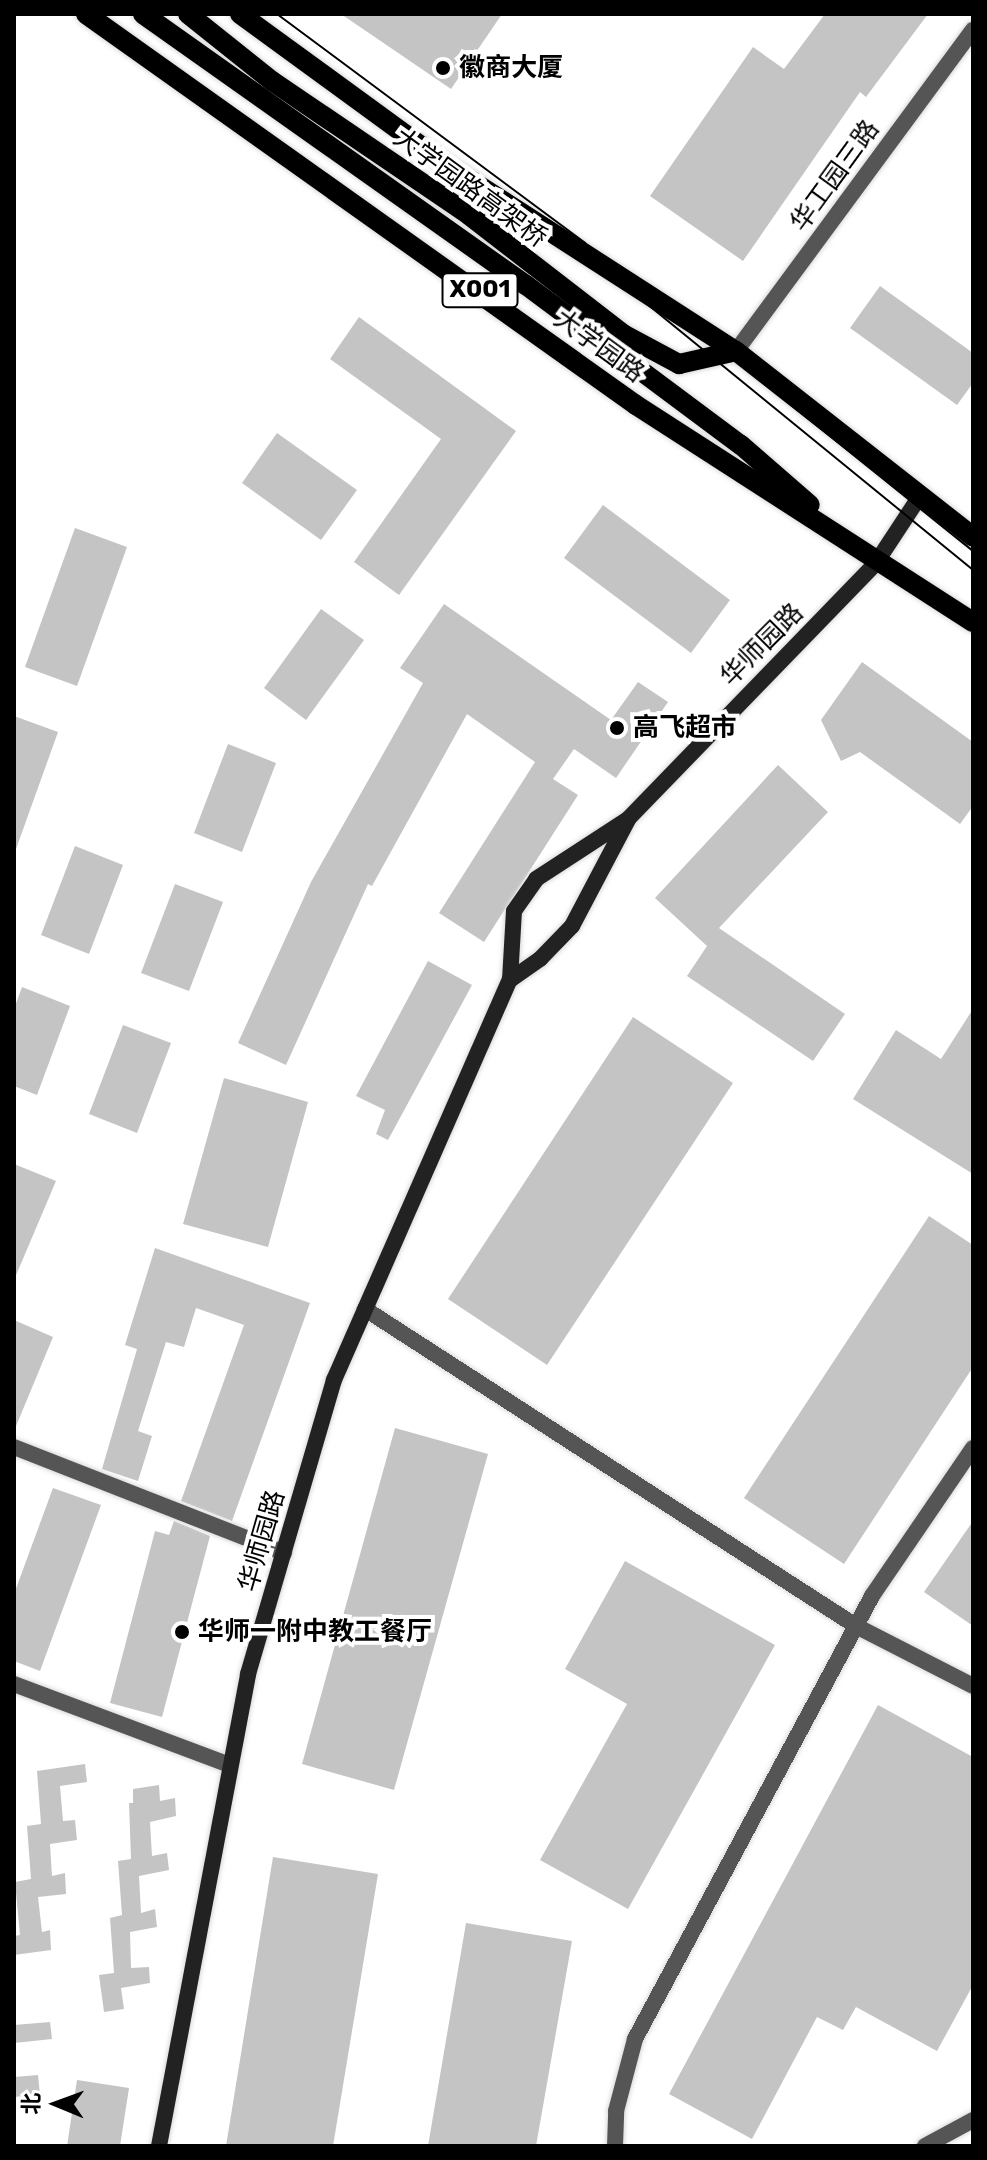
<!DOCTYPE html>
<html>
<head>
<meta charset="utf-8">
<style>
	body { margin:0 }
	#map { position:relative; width:987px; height:2160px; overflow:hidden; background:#fff; font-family:Rubik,"Noto Sans SC",sans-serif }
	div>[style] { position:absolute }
	.building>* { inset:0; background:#c4c4c4 }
	.roads { filter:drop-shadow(0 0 2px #dbdbdb) drop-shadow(0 0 2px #dbdbdb) }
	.minor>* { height:16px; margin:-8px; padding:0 8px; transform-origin:8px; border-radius:8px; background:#555 }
	.secondary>* { height:16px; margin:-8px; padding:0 8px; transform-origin:8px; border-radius:8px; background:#222 }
	.primary>* { height:20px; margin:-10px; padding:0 10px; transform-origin:10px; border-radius:10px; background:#000 }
	.tram>* { height:2px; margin:-1px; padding:0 1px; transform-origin:1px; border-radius:1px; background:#000 }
	.dots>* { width:22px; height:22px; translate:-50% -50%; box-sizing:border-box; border:4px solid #fff; border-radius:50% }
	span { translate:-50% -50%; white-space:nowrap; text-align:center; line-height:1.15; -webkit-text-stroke:8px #fff; paint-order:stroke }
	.shield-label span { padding:2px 6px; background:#fff; border:2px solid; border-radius:6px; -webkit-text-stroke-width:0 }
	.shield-label { font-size:24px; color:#000; font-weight:700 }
	.poi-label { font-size:26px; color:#000; font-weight:700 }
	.left { translate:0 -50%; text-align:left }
	.street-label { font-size:26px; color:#000 }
	.frame { position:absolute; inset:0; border:16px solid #000; pointer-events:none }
	.north { position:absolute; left:16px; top:2064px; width:80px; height:80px; -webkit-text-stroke:6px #fff; paint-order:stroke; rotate:271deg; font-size:22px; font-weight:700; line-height:32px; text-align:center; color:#000 }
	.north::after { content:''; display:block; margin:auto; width:28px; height:36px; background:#000; clip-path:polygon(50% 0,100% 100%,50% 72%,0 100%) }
</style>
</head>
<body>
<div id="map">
	<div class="building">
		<div style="clip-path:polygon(341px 14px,502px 14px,451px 89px)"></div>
		<div style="clip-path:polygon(825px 14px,928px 14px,866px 97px,860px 92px,743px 261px,650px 196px,753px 47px,784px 69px)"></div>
		<div style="clip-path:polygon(880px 286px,973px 353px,973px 383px,957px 405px,850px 328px)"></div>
		<div style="clip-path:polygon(359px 317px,516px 431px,399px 595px,354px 562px,441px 439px,330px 359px)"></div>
		<div style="clip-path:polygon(277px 433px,357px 490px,321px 540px,242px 483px)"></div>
		<div style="clip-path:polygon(603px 505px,730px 600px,691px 653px,564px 558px)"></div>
		<div style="clip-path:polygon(75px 528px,127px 547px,77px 686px,25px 667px)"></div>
		<div style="clip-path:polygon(444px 604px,611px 720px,638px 682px,668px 702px,616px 778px,574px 749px,553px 779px,578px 795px,484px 942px,439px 913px,535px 762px,467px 714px,372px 886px,368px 884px,286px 1065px,238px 1043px,311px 882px,423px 683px,400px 668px)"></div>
		<div style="clip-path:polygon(321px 609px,364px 640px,306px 720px,264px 688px)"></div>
		<div style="clip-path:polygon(862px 662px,973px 742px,973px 806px,960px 824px,860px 752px,841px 761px,821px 720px)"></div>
		<div style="clip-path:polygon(14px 716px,58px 732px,16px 849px,14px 849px)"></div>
		<div style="clip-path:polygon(228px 744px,276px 763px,242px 852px,194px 833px)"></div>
		<div style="clip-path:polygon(778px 765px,828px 812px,719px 928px,845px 1014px,813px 1061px,687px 976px,707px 946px,655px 898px)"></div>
		<div style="clip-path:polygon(75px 846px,123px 865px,89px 954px,41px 935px)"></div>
		<div style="clip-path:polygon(175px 884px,223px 902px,189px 991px,141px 973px)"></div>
		<div style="clip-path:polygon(428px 961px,472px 985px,388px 1140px,376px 1134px,385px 1110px,356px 1096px)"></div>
		<div style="clip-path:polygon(22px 987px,70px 1006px,37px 1095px,14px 1086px,14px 1009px)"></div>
		<div style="clip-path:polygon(973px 1009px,973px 1174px,853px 1099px,896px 1030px,941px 1059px)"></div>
		<div style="clip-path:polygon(633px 1017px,733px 1083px,547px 1365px,448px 1299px)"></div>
		<div style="clip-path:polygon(123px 1025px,171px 1043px,137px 1133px,89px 1114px)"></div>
		<div style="clip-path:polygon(224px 1078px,308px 1102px,268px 1247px,183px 1224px)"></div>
		<div style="clip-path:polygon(14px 1164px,56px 1181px,14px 1280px)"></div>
		<div style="clip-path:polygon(929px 1216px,973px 1245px,973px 1367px,844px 1564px,744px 1498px)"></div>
		<div style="clip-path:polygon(155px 1248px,310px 1303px,232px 1521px,181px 1501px,244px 1325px,196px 1308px,184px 1347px,166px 1342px,138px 1431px,152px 1436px,138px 1481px,102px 1469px,137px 1349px,125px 1345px)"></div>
		<div style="clip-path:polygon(14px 1320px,53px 1337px,14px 1431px)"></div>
		<div style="clip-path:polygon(395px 1428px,488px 1454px,394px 1790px,302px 1764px)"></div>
		<div style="clip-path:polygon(53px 1488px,101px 1505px,40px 1671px,14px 1661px,14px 1594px)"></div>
		<div style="clip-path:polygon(174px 1521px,210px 1536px,162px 1717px,110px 1703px,155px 1531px,169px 1535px)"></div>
		<div style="clip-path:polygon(973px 1521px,973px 1626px,924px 1592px)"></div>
		<div style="clip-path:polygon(625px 1561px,775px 1645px,628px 1909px,540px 1860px,627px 1704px,565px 1669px)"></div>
		<div style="clip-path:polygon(878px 1705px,973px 1757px,973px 1985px,937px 2051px,856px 2007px,843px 2030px,817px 2017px,752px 2139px,669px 2094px)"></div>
		<div style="clip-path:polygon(85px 1764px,87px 1782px,60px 1786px,63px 1821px,75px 1820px,77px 1840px,50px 1844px,52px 1876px,65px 1873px,66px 1894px,38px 1897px,42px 1932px,50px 1930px,51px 1950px,14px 1955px,14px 1936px,20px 1935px,15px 1882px,31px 1879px,27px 1826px,41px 1824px,37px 1771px)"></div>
		<div style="clip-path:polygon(159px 1785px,160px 1801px,175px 1798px,176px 1816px,150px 1822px,152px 1856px,167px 1853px,169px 1870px,139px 1876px,141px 1913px,155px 1909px,157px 1927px,130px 1932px,131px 1968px,149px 1967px,150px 1983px,121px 1988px,124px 2009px,104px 2012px,99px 1975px,114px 1973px,110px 1918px,122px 1915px,118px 1861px,131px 1859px,129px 1803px,133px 1803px,133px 1789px)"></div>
		<div style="clip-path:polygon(273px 1857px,378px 1874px,333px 2146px,226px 2146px)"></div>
		<div style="clip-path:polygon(466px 1923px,572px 1941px,536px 2146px,428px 2146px)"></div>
		<div style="clip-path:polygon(50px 2022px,52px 2039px,14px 2043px,14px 2025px)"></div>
		<div style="clip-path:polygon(38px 2075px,40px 2095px,14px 2097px,14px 2077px)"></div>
		<div style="clip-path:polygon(77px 2080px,129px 2088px,120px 2146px,67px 2146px)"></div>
	</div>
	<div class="roads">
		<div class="minor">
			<div style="left:736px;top:351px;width:399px;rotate:-53.6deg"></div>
			<div style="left:365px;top:1309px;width:584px;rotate:32.85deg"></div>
			<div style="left:856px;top:1626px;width:131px;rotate:27.1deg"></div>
			<div style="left:14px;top:1447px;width:290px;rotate:21.4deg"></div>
			<div style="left:14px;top:1684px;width:231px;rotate:20.6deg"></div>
			<div style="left:615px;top:2146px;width:35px;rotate:-88deg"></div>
			<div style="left:616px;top:2111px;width:74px;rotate:-75.2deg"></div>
			<div style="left:635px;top:2039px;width:502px;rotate:-61.85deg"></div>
			<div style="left:872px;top:1596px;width:179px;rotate:-55.7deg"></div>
			<div style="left:925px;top:2146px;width:55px;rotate:-28.4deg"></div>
		</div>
		<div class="secondary">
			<div style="left:510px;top:980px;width:37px;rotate:-35deg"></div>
			<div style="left:540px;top:959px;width:46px;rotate:-45.9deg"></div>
			<div style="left:572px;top:926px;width:120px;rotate:-62.2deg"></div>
			<div style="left:159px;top:2146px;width:480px;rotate:-79.3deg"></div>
			<div style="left:248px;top:1674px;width:306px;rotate:-73.7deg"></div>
			<div style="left:334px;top:1380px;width:437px;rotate:-66.3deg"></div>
			<div style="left:510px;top:980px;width:69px;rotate:-86.7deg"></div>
			<div style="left:514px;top:911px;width:39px;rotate:-55deg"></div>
			<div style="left:536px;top:879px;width:110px;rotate:-33.1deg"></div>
			<div style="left:628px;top:819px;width:356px;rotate:-45.9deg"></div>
			<div style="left:876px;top:563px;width:80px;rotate:-56.7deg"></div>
		</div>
		<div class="primary">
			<div style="left:86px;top:14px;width:675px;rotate:35.41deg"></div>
			<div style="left:636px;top:405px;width:401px;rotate:32.8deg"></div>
			<div style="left:143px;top:14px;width:469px;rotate:35.3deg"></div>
			<div style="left:526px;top:285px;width:268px;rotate:36.7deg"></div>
			<div style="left:741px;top:445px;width:91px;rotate:41deg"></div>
			<div style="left:188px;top:14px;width:107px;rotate:38.6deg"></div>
			<div style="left:272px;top:81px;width:238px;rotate:34.2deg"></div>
			<div style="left:469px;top:215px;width:195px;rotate:37.7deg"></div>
			<div style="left:623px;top:334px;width:64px;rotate:28.2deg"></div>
			<div style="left:679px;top:364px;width:58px;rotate:-12.8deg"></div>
			<div style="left:240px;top:14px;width:256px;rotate:36.1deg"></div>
			<div style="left:447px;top:165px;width:344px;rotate:32.8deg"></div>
			<div style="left:736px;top:351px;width:301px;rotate:38.1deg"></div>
		</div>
	</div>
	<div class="tram">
		<div style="left:252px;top:14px;width:496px;rotate:36.3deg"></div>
		<div style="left:652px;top:308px;width:414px;rotate:39.2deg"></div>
		<div style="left:277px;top:14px;width:384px;rotate:36.6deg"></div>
		<div style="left:718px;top:346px;width:327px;rotate:38.8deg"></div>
	</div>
	<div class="dots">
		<div style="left:443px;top:68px;background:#000"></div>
		<div style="left:617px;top:728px;background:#000"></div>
		<div style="left:182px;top:1632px;background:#000"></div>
	</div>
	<div class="shield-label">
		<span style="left:480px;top:290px">X001</span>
	</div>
	<div class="poi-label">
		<span class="left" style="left:459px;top:68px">徽商大厦</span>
		<span class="left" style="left:633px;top:728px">高飞超市</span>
		<span class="left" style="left:198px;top:1632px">华师一附中教工餐厅</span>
	</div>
	<div class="street-label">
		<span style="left:835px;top:176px;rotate:-54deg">华工园三路</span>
		<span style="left:470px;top:188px;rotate:36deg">大学园路高架桥</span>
		<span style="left:599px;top:346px;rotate:36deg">大学园路</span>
		<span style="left:762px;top:645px;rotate:-45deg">华师园路</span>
		<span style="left:262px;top:1541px;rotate:-74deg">华师园路</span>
	</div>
	<div class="frame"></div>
	<div class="north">北</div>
</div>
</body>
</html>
